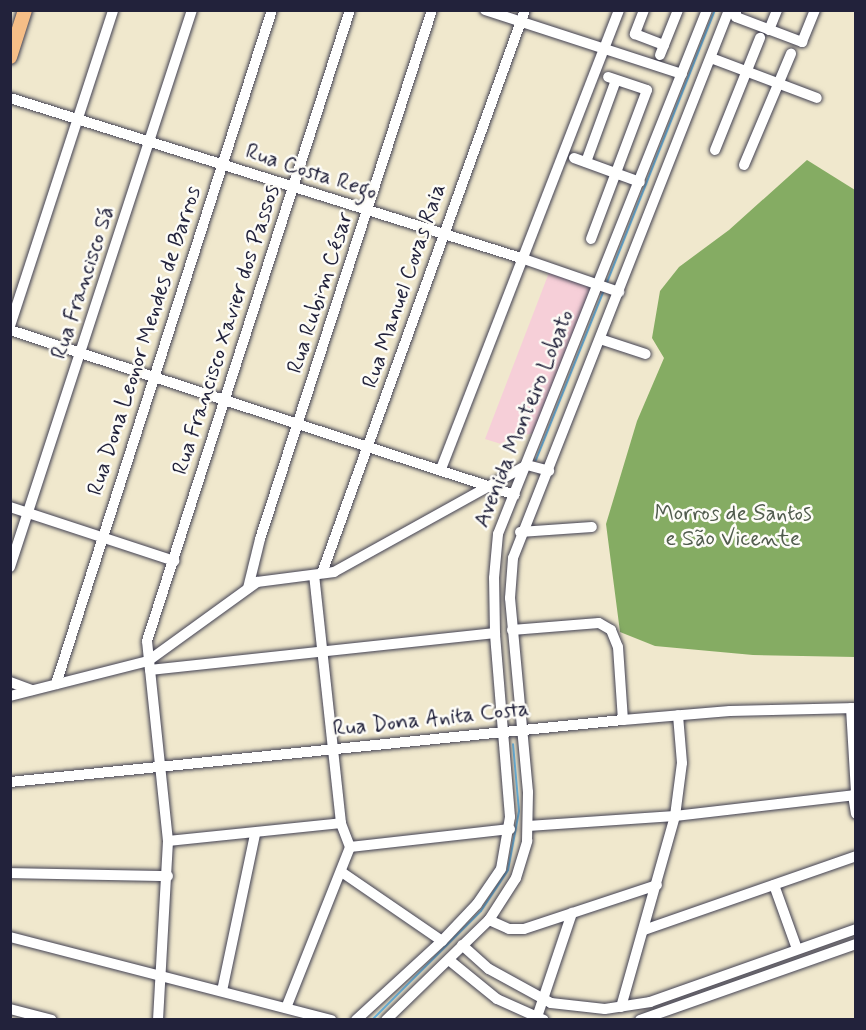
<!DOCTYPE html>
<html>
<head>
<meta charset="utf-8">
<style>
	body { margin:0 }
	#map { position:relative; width:866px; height:1030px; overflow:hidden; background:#f0e8cd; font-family:Mynerve,sans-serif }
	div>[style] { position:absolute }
	.built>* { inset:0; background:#f6cfd8 }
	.forest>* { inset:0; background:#85ac63 }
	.stream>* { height:2px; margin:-1px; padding:0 1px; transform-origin:1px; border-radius:1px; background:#69b8e3 }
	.roads { filter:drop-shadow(0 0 2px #414051) drop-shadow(0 0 2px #414051) }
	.minor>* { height:10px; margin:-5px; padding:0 5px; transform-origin:5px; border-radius:5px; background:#fff }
	.major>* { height:14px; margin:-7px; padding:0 7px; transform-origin:7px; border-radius:7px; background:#f6be87 }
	span { translate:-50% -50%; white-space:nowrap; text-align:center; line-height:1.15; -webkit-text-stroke:5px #fdfcf7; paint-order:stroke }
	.street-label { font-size:22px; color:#22223b }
	.park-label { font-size:22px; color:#515c4e }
	.frame { position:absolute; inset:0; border:12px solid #22223b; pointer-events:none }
</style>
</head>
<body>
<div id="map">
	<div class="built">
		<div style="clip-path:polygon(550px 270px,594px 286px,535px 433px,509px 438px,501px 444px,485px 439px)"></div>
	</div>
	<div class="forest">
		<div style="clip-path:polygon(807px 160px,855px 190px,855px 657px,753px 655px,655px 646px,620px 632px,606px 524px,637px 421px,664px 358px,652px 338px,660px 291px,679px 267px,729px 230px)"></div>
	</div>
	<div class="stream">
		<div style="left:606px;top:285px;width:296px;rotate:-68.4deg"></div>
		<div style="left:536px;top:460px;width:183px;rotate:-68.2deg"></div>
		<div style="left:372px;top:1020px;width:154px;rotate:-45deg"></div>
		<div style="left:481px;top:911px;width:49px;rotate:-56.6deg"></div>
		<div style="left:508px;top:870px;width:60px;rotate:-79.4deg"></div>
		<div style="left:519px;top:811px;width:67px;rotate:-95.1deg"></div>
	</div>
	<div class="roads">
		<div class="minor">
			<div style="left:485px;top:10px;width:207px;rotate:18deg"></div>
			<div style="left:644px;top:10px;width:26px;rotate:111deg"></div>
			<div style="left:635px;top:34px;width:31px;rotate:21deg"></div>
			<div style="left:736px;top:10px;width:7px;rotate:90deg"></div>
			<div style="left:736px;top:17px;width:71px;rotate:20.7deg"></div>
			<div style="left:802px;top:42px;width:35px;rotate:-68deg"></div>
			<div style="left:769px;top:30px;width:22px;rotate:-68deg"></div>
			<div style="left:660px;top:55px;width:48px;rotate:-68.2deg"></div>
			<div style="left:711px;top:58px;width:113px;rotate:20.7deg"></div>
			<div style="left:10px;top:98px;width:535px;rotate:17.39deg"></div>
			<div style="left:521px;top:258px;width:104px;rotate:19.1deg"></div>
			<div style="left:715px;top:150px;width:121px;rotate:-68.1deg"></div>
			<div style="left:574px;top:158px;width:70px;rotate:20deg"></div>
			<div style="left:586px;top:162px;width:87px;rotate:-69.9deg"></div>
			<div style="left:744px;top:165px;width:121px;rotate:-67.1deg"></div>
			<div style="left:591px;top:239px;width:159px;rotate:-69.4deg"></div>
			<div style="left:647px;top:90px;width:41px;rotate:-161.6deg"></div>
			<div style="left:10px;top:326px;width:332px;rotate:-71.9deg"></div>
			<div style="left:10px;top:330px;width:531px;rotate:18.09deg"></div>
			<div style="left:600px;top:339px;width:48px;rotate:18.1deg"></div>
			<div style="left:441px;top:469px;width:492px;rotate:-68.8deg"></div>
			<div style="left:10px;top:507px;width:173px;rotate:18.2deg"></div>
			<div style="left:520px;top:532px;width:72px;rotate:-4deg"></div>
			<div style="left:10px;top:567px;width:586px;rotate:-71.91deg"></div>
			<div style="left:322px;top:573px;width:598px;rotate:-70.17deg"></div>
			<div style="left:248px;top:588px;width:50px;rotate:-76.2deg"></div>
			<div style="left:260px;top:539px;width:556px;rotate:-71.99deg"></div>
			<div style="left:512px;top:630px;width:87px;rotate:-4.6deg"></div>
			<div style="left:599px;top:623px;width:14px;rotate:30deg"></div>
			<div style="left:611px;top:630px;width:18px;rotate:68deg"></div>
			<div style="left:618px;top:647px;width:73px;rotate:86.1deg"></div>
			<div style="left:150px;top:670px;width:347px;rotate:-6.1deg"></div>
			<div style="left:10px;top:682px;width:23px;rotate:20deg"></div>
			<div style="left:56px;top:684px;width:708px;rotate:-72.23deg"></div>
			<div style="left:10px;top:696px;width:142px;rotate:-14.2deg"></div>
			<div style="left:148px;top:661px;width:135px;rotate:-35.9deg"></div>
			<div style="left:257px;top:582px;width:78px;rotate:-7.4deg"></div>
			<div style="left:334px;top:572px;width:221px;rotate:-29deg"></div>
			<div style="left:527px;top:465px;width:23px;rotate:15deg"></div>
			<div style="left:851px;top:708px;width:83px;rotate:86.6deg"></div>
			<div style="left:10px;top:782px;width:616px;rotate:-5.78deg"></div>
			<div style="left:623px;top:720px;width:107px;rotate:-4.8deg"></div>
			<div style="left:730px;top:711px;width:126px;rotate:-1.4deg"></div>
			<div style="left:853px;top:795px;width:19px;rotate:81deg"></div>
			<div style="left:528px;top:826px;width:147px;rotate:-3.9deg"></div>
			<div style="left:675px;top:816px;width:182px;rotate:-6.6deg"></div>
			<div style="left:168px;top:841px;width:174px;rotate:-5.9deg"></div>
			<div style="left:350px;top:847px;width:161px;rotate:-6.4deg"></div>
			<div style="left:10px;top:873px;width:158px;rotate:1.1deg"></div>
			<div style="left:343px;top:873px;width:120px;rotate:34.5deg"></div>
			<div style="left:774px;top:885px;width:68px;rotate:70.2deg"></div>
			<div style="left:489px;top:920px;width:22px;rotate:24deg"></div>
			<div style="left:509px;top:929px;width:15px"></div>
			<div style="left:524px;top:929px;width:140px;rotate:-18.3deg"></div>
			<div style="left:644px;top:930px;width:225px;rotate:-19.2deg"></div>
			<div style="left:10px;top:937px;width:332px;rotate:14.5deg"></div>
			<div style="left:462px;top:945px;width:36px;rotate:42deg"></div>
			<div style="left:489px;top:969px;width:71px;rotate:28.7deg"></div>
			<div style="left:551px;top:1003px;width:54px;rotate:6.3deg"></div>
			<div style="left:605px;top:1009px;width:46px;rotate:-8.8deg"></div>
			<div style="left:650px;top:1002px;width:219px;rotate:-19.5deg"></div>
			<div style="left:449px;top:960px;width:62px;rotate:39.1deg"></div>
			<div style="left:497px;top:999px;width:51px;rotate:24.1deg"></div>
			<div style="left:222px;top:991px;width:160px;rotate:-78.1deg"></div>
			<div style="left:621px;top:1007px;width:198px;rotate:-74.2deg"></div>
			<div style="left:675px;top:816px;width:53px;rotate:-82.5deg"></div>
			<div style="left:682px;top:763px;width:48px;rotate:-94.8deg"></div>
			<div style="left:286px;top:1008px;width:173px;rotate:-68.3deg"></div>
			<div style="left:350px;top:847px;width:26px;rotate:-111deg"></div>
			<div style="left:341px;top:823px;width:249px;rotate:-96.2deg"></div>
			<div style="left:10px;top:1009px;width:43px;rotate:14.7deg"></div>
			<div style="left:158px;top:1020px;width:179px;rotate:-86.8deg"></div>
			<div style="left:168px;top:841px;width:201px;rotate:-96deg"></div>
			<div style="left:147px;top:641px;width:663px;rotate:-72.17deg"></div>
			<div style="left:356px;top:1020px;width:117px;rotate:-42.6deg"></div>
			<div style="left:442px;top:941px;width:51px;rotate:-46.6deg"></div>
			<div style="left:477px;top:904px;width:42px;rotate:-55.6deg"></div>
			<div style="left:501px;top:869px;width:53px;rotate:-80.2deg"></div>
			<div style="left:510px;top:817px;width:185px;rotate:-94.7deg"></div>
			<div style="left:495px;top:633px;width:55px;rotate:-91deg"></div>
			<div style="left:494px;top:578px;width:44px;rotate:-84.8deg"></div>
			<div style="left:498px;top:534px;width:564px;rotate:-68.26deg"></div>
			<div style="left:386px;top:1020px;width:144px;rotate:-44.2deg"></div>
			<div style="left:489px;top:920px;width:50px;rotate:-57.3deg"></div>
			<div style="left:516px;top:878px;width:39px;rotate:-73deg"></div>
			<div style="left:527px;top:841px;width:49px;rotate:-88.8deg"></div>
			<div style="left:528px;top:792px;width:195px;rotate:-95.3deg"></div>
			<div style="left:510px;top:598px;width:40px;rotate:-85.7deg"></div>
			<div style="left:513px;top:558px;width:589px;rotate:-68.49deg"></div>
			<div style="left:536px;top:1020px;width:113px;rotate:-71.4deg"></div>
			<div style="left:640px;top:1020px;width:229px;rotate:-19.4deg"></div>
		</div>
		<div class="major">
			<div style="left:10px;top:57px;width:49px;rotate:-72.3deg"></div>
		</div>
	</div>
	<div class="street-label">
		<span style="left:311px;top:173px;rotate:18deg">Rua Costa Rego</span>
		<span style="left:84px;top:283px;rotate:-72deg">Rua Francisco Sá</span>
		<span style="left:405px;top:286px;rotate:-71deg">Rua Manuel Covas Raia</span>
		<span style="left:321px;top:293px;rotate:-72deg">Rua Rubim César</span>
		<span style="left:227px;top:330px;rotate:-72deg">Rua Francisco Xavier dos Passos</span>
		<span style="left:145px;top:341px;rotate:-72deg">Rua Dona Leonor Mendes de Barros</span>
		<span style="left:525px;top:419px;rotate:-68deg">Avenida Monteiro Lobato</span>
		<span style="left:431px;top:720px;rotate:-6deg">Rua Dona Anita Costa</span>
	</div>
	<div class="park-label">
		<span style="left:733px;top:527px">Morros de Santos<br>e São Vicente</span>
	</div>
	<div class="frame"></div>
</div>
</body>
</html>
